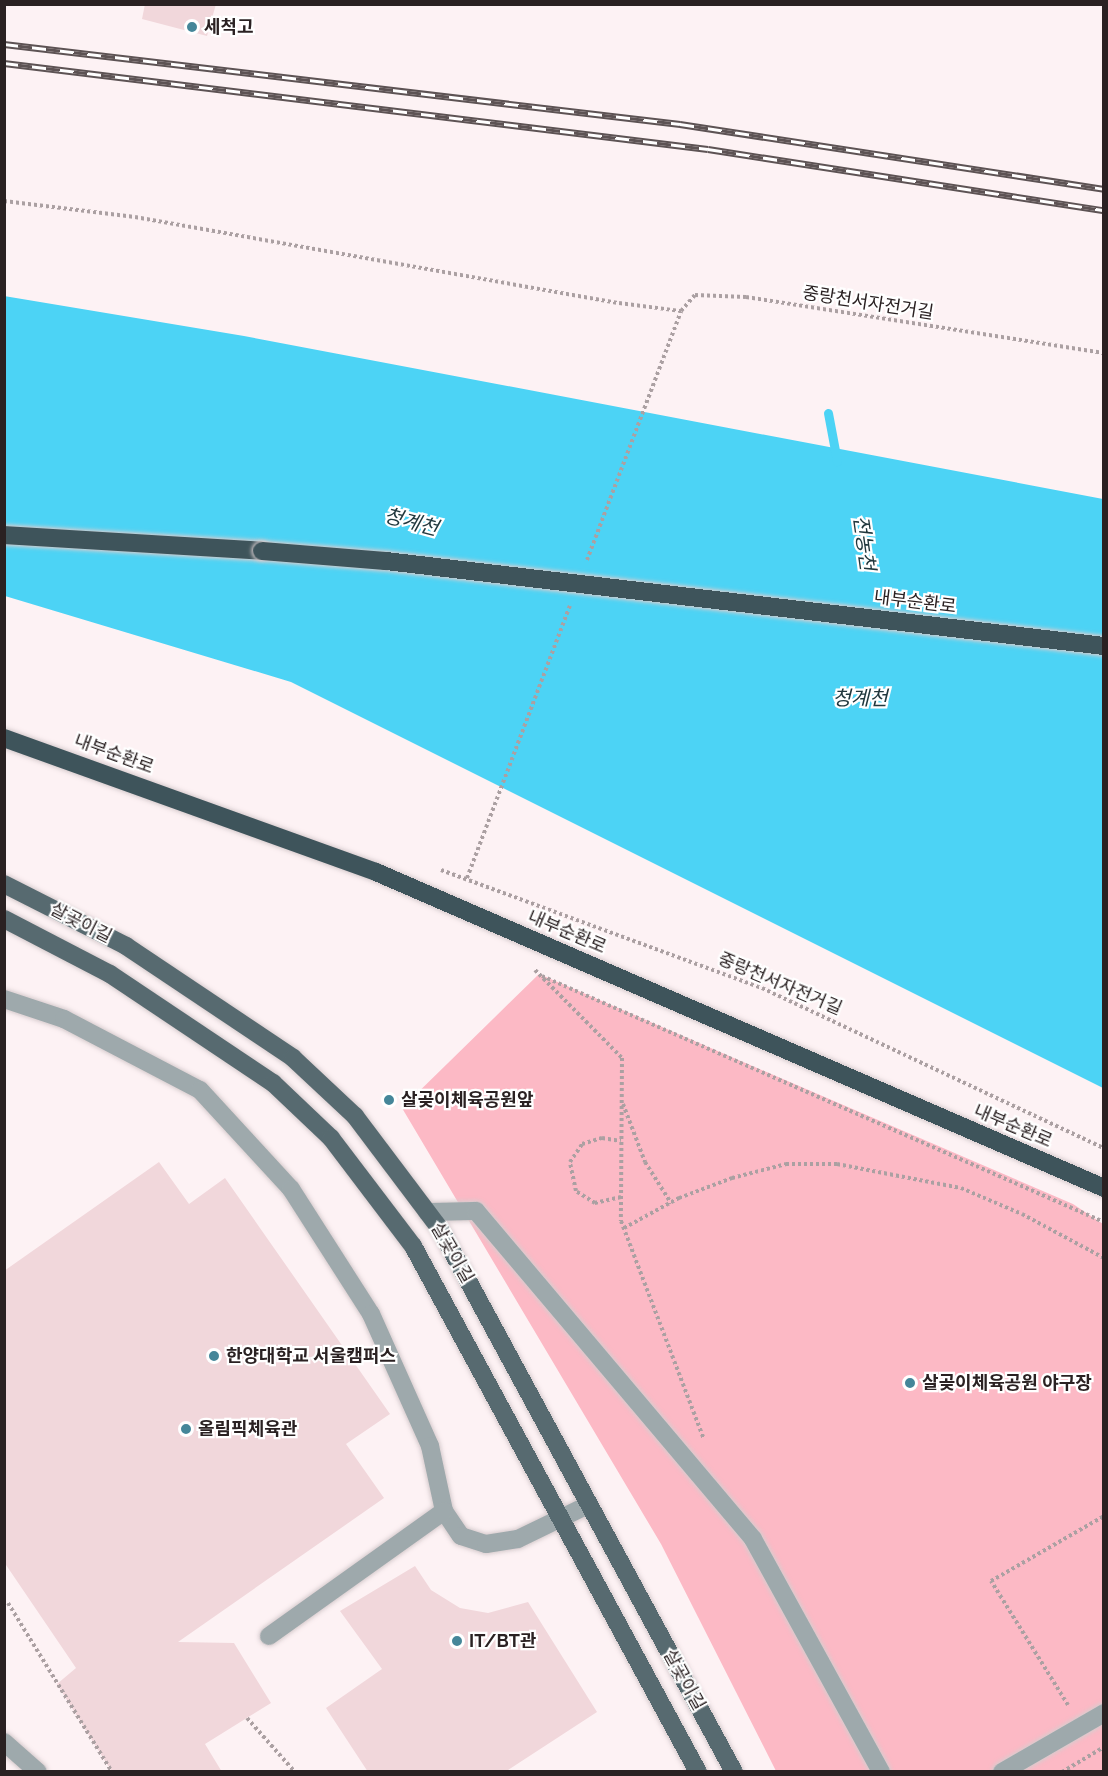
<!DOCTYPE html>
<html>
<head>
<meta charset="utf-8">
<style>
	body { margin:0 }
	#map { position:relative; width:1108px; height:1776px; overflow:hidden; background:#fdf2f4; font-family:Raleway,"Noto Sans KR",sans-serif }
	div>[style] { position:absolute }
	.green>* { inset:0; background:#fcb9c5 }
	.water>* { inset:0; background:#4cd3f5 }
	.stream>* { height:9px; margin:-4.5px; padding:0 4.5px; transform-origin:4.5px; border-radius:4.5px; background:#4cd3f5 }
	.building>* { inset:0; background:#f1d7db }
	.path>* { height:4px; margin-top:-2px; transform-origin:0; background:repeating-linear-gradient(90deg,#aba0a2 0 3px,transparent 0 6px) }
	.roads { filter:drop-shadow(0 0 2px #d7ccce) drop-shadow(0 0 2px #d7ccce) }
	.minor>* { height:18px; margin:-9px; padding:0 9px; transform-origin:9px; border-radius:9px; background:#9ea9ac }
	.major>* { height:18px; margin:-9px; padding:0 9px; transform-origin:9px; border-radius:9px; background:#576a70 }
	.highway>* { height:18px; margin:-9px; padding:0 9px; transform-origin:9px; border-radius:9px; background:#3e545b }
	.rail>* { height:7px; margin-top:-3.5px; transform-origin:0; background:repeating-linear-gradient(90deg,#fff 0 14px,#5d5354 0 28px); box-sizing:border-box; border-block:2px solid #5d5354 }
	.bridges { filter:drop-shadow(0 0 2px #d7ccce) drop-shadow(0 0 2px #d7ccce) }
	.highway-bridge>* { height:18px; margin:-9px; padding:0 9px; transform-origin:9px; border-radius:9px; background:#3e545b }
	.dots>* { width:16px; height:16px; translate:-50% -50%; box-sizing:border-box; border:3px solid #fff; border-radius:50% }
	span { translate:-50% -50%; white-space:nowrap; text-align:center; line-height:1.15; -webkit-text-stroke:4.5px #fff; paint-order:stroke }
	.poi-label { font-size:18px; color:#2a2122; font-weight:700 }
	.left { translate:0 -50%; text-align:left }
	.street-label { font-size:18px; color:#2a2122 }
	.water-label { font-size:20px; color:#21383e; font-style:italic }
	.frame { position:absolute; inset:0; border:6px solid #2a2122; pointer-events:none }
</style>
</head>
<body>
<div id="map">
	<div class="green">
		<div style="clip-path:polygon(539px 974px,1073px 1204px,1103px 1224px,1103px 1771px,776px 1771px,661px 1544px,402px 1108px)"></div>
	</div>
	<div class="water">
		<div style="clip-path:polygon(4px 296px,244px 336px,1103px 499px,1103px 1088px,291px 682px,5px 596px)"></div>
	</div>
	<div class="stream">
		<div style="left:828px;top:413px;width:49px;rotate:79.4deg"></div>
	</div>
	<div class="building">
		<div style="clip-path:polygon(145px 4px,216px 4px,207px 36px,142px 19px)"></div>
		<div style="clip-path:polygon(159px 1162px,189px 1204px,225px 1178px,390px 1414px,346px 1444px,384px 1498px,178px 1642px,234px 1643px,271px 1703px,205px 1744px,222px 1772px,112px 1772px,57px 1684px,76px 1668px,4px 1562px,4px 1271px)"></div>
		<div style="clip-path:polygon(415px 1566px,431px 1590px,460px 1608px,488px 1613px,528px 1602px,597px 1712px,505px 1772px,368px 1772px,326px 1708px,382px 1669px,340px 1611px)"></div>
	</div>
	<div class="path">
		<div style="left:4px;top:201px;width:132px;rotate:7deg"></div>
		<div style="left:135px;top:217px;width:492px;rotate:10.1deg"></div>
		<div style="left:619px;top:303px;width:63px;rotate:7.4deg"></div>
		<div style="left:587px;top:560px;width:266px;rotate:-69.3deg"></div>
		<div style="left:681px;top:311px;width:21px;rotate:-49deg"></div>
		<div style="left:695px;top:295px;width:51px;rotate:2.2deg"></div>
		<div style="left:746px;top:297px;width:362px;rotate:8.9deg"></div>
		<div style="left:441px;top:870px;width:342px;rotate:20.2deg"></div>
		<div style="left:762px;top:988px;width:378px;rotate:25.1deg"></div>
		<div style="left:467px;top:878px;width:291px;rotate:-69.3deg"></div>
		<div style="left:535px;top:970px;width:124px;rotate:45.3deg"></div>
		<div style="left:622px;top:1058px;width:163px;rotate:90.4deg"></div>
		<div style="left:621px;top:1221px;width:233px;rotate:69.2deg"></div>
		<div style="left:542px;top:976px;width:613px;rotate:23.64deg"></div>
		<div style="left:623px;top:1104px;width:62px;rotate:69.2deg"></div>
		<div style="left:645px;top:1162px;width:49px;rotate:57.6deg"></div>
		<div style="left:621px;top:1197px;width:27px;rotate:167deg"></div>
		<div style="left:595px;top:1203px;width:22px;rotate:-148deg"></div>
		<div style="left:576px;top:1191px;width:30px;rotate:-102deg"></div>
		<div style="left:570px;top:1162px;width:22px;rotate:-56deg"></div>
		<div style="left:582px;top:1144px;width:21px;rotate:-17deg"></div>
		<div style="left:602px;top:1138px;width:19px;rotate:9deg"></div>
		<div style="left:624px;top:1228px;width:63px;rotate:-28.6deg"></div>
		<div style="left:679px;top:1198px;width:57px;rotate:-20.7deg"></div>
		<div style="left:732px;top:1178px;width:56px;rotate:-14.5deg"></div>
		<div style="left:786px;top:1164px;width:51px"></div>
		<div style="left:837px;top:1164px;width:126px;rotate:11deg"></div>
		<div style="left:961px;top:1188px;width:66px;rotate:23.1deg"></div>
		<div style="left:1022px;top:1214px;width:93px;rotate:28.2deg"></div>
		<div style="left:8px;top:1603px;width:198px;rotate:58.4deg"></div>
		<div style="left:1068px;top:1705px;width:146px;rotate:-121.8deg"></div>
		<div style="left:991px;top:1581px;width:130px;rotate:-29.9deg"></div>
		<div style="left:247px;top:1718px;width:72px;rotate:48.4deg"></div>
		<div style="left:1062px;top:1772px;width:49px;rotate:-30.8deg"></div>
	</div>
	<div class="roads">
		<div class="minor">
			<div style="left:4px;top:999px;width:63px;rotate:18.4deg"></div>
			<div style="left:64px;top:1019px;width:153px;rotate:27.6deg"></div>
			<div style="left:200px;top:1090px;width:134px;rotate:47.4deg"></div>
			<div style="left:291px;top:1189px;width:148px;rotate:57.4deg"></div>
			<div style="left:371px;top:1314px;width:145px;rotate:65.9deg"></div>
			<div style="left:430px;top:1446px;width:66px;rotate:77.8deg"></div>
			<div style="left:444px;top:1511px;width:30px;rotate:56deg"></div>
			<div style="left:461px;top:1536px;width:26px;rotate:18deg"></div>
			<div style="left:486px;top:1544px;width:32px;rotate:-9deg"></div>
			<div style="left:518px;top:1539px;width:78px;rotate:-25.9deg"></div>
			<div style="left:427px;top:1212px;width:49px;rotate:-1.2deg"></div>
			<div style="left:476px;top:1211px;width:429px;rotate:49.8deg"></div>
			<div style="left:753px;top:1539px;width:266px;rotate:61.2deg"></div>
			<div style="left:269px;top:1636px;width:215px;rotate:-35.5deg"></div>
			<div style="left:4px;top:1742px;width:45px;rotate:41.4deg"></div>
			<div style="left:1002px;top:1772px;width:118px;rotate:-30deg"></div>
		</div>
		<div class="major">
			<div style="left:4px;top:884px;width:137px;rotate:26.9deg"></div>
			<div style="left:126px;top:946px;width:201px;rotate:33.8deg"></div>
			<div style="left:293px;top:1058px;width:85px;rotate:43.1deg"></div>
			<div style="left:355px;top:1116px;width:141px;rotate:53deg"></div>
			<div style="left:440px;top:1229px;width:617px;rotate:61.57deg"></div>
			<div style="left:4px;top:919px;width:119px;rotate:27.4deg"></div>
			<div style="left:110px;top:974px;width:196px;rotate:33.8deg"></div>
			<div style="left:273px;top:1083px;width:80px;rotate:43.5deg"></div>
			<div style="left:331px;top:1138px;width:136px;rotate:52.8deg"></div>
			<div style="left:413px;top:1246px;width:598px;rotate:61.55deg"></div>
		</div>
		<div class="highway">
			<div style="left:4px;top:535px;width:258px;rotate:3.5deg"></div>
		</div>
	</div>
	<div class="rail">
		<div style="left:4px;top:44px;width:681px;rotate:6.75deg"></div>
		<div style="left:680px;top:124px;width:429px;rotate:8.7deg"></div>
		<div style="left:4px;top:63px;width:709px;rotate:6.96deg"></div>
		<div style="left:708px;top:149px;width:401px;rotate:8.8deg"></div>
	</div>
	<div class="bridges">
		<div class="highway-bridge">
			<div style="left:262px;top:551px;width:124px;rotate:4.6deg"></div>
			<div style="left:386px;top:561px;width:723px;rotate:6.75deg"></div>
			<div style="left:4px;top:738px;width:395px;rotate:19.8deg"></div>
			<div style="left:376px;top:872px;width:794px;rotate:23.46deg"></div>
		</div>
	</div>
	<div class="dots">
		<div style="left:192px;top:27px;background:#458699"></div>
		<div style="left:389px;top:1100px;background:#458699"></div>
		<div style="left:214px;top:1356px;background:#458699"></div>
		<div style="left:910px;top:1383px;background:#458699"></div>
		<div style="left:186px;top:1429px;background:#458699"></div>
		<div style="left:457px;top:1641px;background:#458699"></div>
	</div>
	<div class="poi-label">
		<span class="left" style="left:204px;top:27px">세척고</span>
		<span class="left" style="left:401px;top:1100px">살곶이체육공원앞</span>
		<span class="left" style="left:226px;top:1356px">한양대학교 서울캠퍼스</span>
		<span class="left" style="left:922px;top:1383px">살곶이체육공원 야구장</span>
		<span class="left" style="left:198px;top:1429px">올림픽체육관</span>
		<span class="left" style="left:469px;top:1641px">IT/BT관</span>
	</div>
	<div class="street-label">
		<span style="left:868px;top:303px;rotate:9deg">중랑천서자전거길</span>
		<span style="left:915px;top:602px;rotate:7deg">내부순환로</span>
		<span style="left:114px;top:754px;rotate:20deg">내부순환로</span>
		<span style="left:81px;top:923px;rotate:27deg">살곶이길</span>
		<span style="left:567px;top:932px;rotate:23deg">내부순환로</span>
		<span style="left:780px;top:984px;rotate:23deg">중랑천서자전거길</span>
		<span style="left:1013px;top:1126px;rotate:23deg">내부순환로</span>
		<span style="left:452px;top:1253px;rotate:60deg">살곶이길</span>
		<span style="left:684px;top:1680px;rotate:61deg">살곶이길</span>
	</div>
	<div class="water-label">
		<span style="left:411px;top:522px;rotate:15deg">청계천</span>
		<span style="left:864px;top:543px;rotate:82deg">전농천</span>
		<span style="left:860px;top:698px">청계천</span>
	</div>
	<div class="frame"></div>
</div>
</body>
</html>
